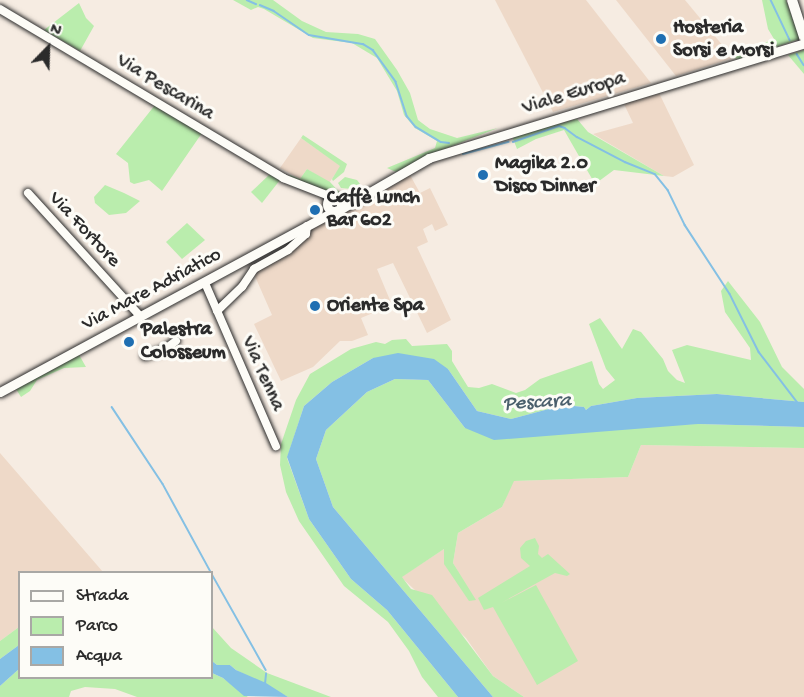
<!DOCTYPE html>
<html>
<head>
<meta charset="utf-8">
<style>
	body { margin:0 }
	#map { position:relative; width:804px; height:697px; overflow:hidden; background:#f6ece2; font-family:"Gochi Hand",sans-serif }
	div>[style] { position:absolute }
	.built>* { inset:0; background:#eed9c8 }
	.green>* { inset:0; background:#baedad }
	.water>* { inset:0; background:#84c0e4 }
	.stream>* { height:1.5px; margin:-0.75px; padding:0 0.75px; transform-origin:0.75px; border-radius:0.75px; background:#84c0e4 }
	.roads { filter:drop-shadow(0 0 2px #2b2b2b) drop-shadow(0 0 2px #2b2b2b) }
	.minor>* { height:8px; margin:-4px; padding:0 4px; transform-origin:4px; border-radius:4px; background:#fdfcf7 }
	.major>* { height:9px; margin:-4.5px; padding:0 4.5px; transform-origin:4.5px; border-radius:4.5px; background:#fdfcf7 }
	.major>.ring { margin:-4.5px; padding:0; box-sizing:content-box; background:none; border:9px solid #fdfcf7; border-radius:50% }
	.highway>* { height:10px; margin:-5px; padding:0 5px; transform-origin:5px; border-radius:5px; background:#fdfcf7 }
	.dots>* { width:16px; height:16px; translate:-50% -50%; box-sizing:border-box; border:3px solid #fdfcf7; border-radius:50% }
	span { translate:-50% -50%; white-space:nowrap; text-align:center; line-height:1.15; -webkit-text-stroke:6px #fdfcf7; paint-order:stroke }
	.poi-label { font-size:20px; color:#2b2b2b; font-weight:700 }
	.left { translate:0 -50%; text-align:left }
	.street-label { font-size:20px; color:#2b2b2b }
	.water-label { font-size:21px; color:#4a5f6c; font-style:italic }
	.legend { position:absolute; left:18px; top:571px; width:195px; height:108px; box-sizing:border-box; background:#fdfcf7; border:2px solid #a9a8a5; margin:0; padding:8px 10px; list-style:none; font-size:18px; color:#2b2b2b }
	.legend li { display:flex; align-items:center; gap:12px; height:30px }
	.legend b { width:30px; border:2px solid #a9a8a5 }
	.north { position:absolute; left:18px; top:18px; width:60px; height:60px; -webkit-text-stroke:4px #fdfcf7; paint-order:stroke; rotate:23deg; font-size:16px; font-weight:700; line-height:24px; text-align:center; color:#2b2b2b }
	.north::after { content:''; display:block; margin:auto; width:21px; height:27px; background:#2b2b2b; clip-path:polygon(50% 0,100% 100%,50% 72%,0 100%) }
</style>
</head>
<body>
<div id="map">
	<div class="built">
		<div style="clip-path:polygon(495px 0,586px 0,651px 83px,553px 112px)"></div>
		<div style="clip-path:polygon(616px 0,685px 0,733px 58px,676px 76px)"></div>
		<div style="clip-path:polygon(659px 93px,694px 165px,673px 177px,664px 176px,593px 134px,633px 123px,624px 104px)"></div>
		<div style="clip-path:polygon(301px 138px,341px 166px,329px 183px,307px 169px,300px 179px,280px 168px)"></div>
		<div style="clip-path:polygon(410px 175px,420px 193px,430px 188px,448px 225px,435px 231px,432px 224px,423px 229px,428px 242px,417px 247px,451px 320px,427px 333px,393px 263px,377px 269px,392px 305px,361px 318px,368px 335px,352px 341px,340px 341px,313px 367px,281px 381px,254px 324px,272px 315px,254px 274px,312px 229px)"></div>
		<div style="clip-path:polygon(641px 445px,804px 448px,804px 697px,524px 697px,493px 676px,466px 638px,401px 577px,444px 549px,475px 600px,453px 563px,458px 533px,502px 507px,513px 481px,628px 477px)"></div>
		<div style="clip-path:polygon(0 453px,103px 572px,20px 572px,19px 627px,0 641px)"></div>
	</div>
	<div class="green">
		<div style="clip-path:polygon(233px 0,273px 0,302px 21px,326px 32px,358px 34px,375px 39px,397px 70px,410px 93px,418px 120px,430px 129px,457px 138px,498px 128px,429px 155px,396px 172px,387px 168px,435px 148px,437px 141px,415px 128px,404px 115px,397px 91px,377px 58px,352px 43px,313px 38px,264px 9px,258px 7px,251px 10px)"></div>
		<div style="clip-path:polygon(762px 0,786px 0,800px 39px,739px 59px,733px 58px,730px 52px,752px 48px,774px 39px,768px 29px)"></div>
		<div style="clip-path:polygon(79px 3px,86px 18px,94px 26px,80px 51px,44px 30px)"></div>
		<div style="clip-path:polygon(804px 50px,804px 74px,788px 55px)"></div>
		<div style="clip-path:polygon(155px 105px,202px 133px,162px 191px,149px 180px,134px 184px,130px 182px,128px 163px,116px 154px)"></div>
		<div style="clip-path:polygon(577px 119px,588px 132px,664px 176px,614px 170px,595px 184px,564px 130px,536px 139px,517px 149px,512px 136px)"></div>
		<div style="clip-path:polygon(303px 135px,347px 164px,344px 172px,333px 181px,332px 179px,340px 166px,301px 138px)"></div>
		<div style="clip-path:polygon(307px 169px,330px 182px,342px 195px,288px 178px,290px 175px,300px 179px)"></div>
		<div style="clip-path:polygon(270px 174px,280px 180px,262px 203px,251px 192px)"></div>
		<div style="clip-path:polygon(345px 177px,357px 180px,360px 184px,351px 189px,341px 188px,338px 183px)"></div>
		<div style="clip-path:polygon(105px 185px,124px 193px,140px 201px,126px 213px,109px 215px,95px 203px,94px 197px)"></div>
		<div style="clip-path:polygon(187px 223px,205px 240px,182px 259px,166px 242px)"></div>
		<div style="clip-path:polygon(728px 281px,760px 322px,782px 367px,804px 389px,804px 402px,717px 394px,637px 398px,591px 406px,586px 410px,584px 407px,564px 405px,511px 419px,477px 411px,448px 369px,373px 358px,332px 382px,304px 406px,287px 458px,309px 519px,351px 579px,387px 610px,458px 697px,438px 697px,422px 677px,409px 651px,388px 622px,344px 586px,299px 521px,286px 492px,280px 465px,281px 444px,296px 400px,310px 374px,351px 349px,376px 342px,385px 344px,392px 340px,406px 339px,412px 346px,447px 344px,452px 351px,452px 361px,468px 387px,479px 388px,492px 384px,516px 393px,525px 390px,540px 379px,592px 361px,599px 384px,603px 389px,615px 380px,606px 369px,589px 324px,600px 318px,622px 349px,633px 329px,641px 332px,663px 359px,668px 371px,677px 380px,685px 383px,672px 350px,687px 345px,751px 360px,750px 348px,725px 312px,721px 291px)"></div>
		<div style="clip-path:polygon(78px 353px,86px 367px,64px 368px,37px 380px,30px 391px,21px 397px,16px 389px)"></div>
		<div style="clip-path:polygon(395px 379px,428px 380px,465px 428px,698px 424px,804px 427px,804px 448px,641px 445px,628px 477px,514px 481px,502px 507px,458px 533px,453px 563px,476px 600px,469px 601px,444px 564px,444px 549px,402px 577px,411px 589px,432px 595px,493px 676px,524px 697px,493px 697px,333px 507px,316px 459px,326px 430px,367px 392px)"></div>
		<div style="clip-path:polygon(535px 538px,539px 546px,538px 554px,542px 558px,548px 554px,570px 574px,567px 576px,555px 573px,501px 603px,536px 585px,578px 661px,537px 685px,493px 607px,484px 610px,478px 598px,530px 566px,521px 558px,520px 548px,526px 541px)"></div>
		<div style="clip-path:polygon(19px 627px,19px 645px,0 659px,0 641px)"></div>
		<div style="clip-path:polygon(212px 627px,231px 648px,267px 673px,331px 697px,288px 697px,236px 670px,230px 665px,217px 665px,212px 661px)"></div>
		<div style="clip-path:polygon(19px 669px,20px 678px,212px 678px,212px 673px,223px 678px,248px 697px,137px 697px,115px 689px,85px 687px,71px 691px,69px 697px,0 697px,0 686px)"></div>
	</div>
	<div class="water">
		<div style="clip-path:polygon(398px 353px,434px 359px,448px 369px,477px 411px,511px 419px,564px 405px,584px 407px,586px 410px,591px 406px,637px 398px,717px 394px,804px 402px,804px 427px,698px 424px,494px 440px,465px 428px,428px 380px,395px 379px,367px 392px,326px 430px,316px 459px,333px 507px,493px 697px,458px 697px,387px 610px,351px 579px,309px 519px,287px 457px,304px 406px,332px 382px,373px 358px)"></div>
		<div style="clip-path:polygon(19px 645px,19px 669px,0 686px,0 659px)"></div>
		<div style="clip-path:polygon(212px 661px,217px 665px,230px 665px,236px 670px,266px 683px,288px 697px,244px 696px,223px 678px,212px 673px)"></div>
	</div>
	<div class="stream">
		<div style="left:247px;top:0;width:10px;rotate:24deg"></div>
		<div style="left:771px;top:0;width:44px;rotate:64.6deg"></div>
		<div style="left:260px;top:5px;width:15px;rotate:23deg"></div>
		<div style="left:274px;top:11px;width:42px;rotate:34.4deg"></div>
		<div style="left:309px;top:35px;width:55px;rotate:9.5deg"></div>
		<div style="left:363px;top:44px;width:12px;rotate:31deg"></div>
		<div style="left:373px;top:50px;width:39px;rotate:54deg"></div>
		<div style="left:396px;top:82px;width:36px;rotate:72deg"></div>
		<div style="left:407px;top:116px;width:14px;rotate:51deg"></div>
		<div style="left:416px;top:127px;width:29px;rotate:31deg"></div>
		<div style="left:441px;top:142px;width:8px;rotate:7deg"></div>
		<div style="left:797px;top:54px;width:13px;rotate:58deg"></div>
		<div style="left:513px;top:142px;width:49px;rotate:-19.2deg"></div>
		<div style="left:559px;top:126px;width:6px;rotate:18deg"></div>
		<div style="left:565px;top:128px;width:15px;rotate:37deg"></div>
		<div style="left:577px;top:137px;width:54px;rotate:27.5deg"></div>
		<div style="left:625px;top:162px;width:32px;rotate:22deg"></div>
		<div style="left:655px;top:174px;width:21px;rotate:51deg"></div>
		<div style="left:668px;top:190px;width:39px;rotate:64deg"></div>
		<div style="left:685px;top:225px;width:82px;rotate:56.9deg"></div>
		<div style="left:730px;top:294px;width:65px;rotate:63.4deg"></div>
		<div style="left:759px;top:352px;width:64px;rotate:52.6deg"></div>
		<div style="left:463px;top:154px;width:47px;rotate:-14.9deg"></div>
		<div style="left:112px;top:407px;width:92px;rotate:56.5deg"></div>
		<div style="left:163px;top:484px;width:100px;rotate:61.4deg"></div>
		<div style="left:212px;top:574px;width:110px;rotate:60.6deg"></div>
		<div style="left:265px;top:684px;width:10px;rotate:-84deg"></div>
	</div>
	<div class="roads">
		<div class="minor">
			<div style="left:0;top:9px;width:330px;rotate:30.8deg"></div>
			<div style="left:283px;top:178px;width:53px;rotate:21.2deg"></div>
			<div style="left:28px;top:193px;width:166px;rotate:47.7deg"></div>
			<div style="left:205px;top:283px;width:178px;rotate:66.5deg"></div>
			<div style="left:217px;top:311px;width:35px;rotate:-44deg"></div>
			<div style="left:242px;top:287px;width:22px;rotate:-56deg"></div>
			<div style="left:254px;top:269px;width:39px;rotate:-29deg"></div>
			<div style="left:288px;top:250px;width:24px;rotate:-42deg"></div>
			<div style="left:306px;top:234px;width:8px;rotate:-83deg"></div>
			<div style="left:145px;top:356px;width:20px;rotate:-18deg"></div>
			<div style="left:164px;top:350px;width:15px;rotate:-37deg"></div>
		</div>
		<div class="major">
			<div class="ring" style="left:327px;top:197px;width:5px;height:5px"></div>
			<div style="left:339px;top:210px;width:104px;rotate:-30deg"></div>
			<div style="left:429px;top:158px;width:392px;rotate:-17deg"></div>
			<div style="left:0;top:392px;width:381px;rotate:-28.4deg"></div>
		</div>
		<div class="highway">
			<div style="left:792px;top:0;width:39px;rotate:72deg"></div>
		</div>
	</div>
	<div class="dots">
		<div style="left:661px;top:39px;background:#1f6fb2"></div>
		<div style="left:483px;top:175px;background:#1f6fb2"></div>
		<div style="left:315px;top:210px;background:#1f6fb2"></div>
		<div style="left:315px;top:306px;background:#1f6fb2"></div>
		<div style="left:129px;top:342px;background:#1f6fb2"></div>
	</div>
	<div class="poi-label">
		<span class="left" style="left:673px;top:40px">Hosteria<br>Sorsi e Morsi</span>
		<span class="left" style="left:495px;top:176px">Magika 2.0<br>Disco Dinner</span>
		<span class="left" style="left:327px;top:210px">Caffè Lunch<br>Bar 602</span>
		<span class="left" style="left:327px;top:306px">Oriente Spa</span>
		<span class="left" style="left:141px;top:342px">Palestra<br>Colosseum</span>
	</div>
	<div class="street-label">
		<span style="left:165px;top:88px;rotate:31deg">Via Pescarina</span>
		<span style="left:574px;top:94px;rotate:-17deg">Viale Europa</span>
		<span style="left:84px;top:230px;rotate:47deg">Via Fortore</span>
		<span style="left:152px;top:290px;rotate:-28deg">Via Mare Adriatico</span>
		<span style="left:262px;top:374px;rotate:66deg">Via Tenna</span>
	</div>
	<div class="water-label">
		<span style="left:537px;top:404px;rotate:-3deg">Pescara</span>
	</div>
	<ul class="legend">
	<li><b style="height:8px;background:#fdfcf7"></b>Strada</li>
	<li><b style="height:16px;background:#baedad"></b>Parco</li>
	<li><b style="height:16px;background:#84c0e4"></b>Acqua</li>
	</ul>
	<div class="north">N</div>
</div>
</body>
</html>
